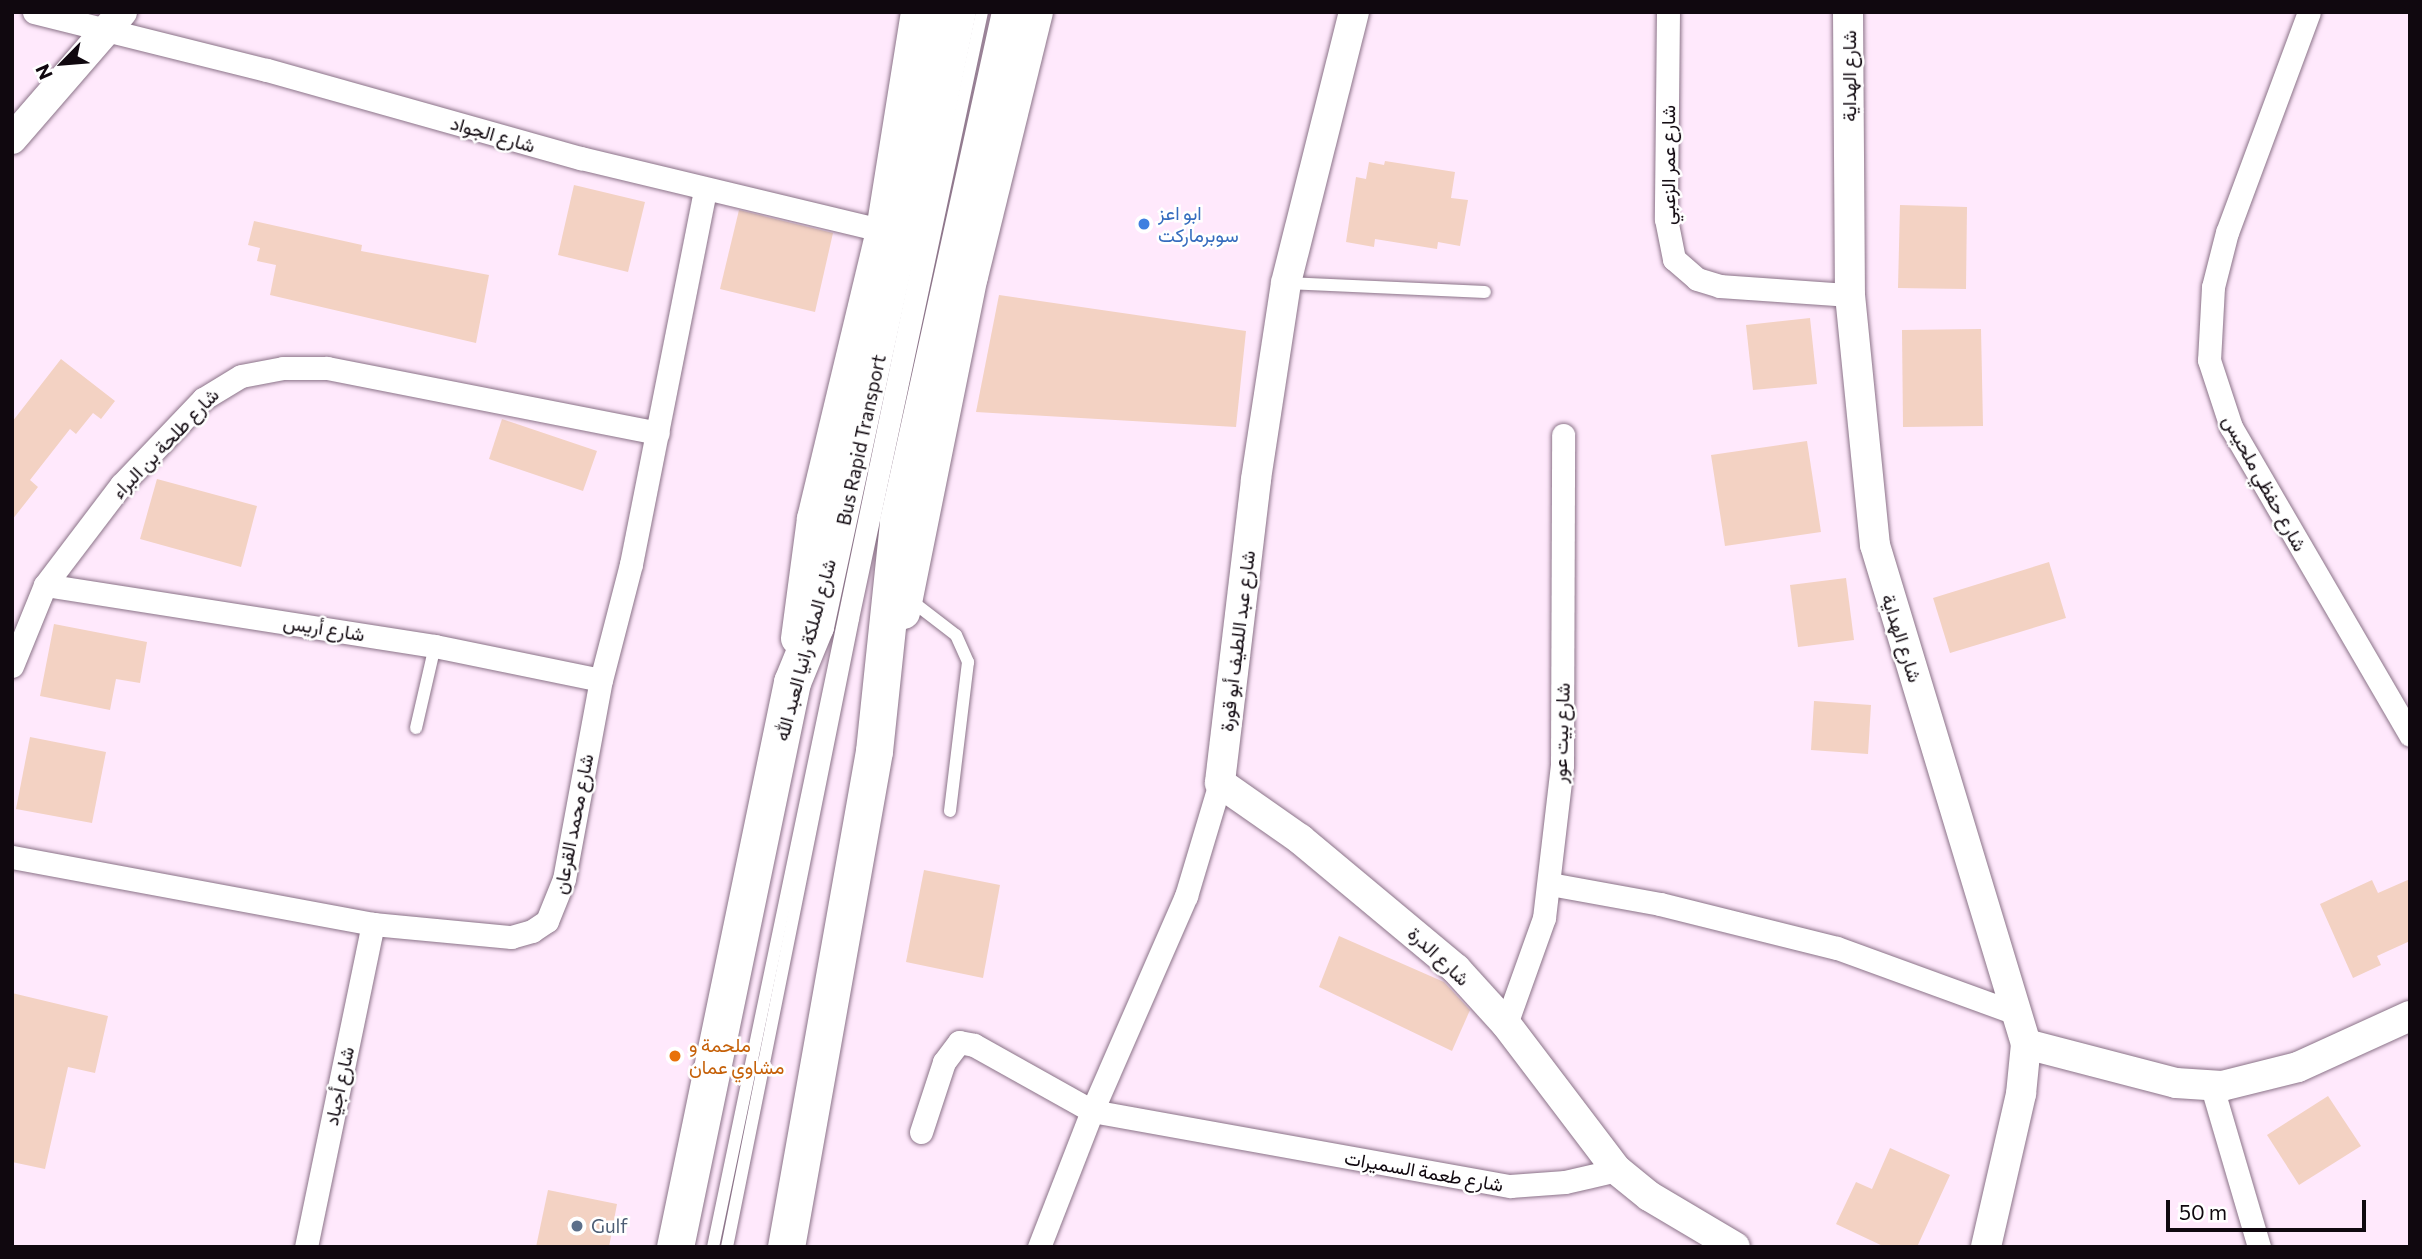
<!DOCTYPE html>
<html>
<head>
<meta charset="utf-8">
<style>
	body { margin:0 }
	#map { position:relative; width:2422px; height:1259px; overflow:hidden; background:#ffe9fc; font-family:Commissioner,Vazirmatn,sans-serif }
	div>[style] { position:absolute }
	.building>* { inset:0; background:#f3d2c3 }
	.roads { filter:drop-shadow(0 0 2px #8b7388) drop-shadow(0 0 2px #8b7388) }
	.service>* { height:12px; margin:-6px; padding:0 6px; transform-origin:6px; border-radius:6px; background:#fff }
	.minor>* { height:23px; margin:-11.5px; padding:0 11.5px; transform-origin:11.5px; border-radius:11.5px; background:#fff }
	.tertiary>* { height:30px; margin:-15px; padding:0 15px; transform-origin:15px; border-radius:15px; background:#fff }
	.secondary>* { height:33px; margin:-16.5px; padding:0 16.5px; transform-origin:16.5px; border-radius:16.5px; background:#fff }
	.primary>* { height:37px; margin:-18.5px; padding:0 18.5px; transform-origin:18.5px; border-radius:18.5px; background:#fff }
	.dots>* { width:19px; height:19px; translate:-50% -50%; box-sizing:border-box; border:4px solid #fff; border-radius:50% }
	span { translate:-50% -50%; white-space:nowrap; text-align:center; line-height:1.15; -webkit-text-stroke:5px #fff; paint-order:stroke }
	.street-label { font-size:19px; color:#10080f }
	.shop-label { font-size:19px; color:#366cbe }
	.left { translate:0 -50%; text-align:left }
	.food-label { font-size:19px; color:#c56008 }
	.service-label { font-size:19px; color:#4e5e75 }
	.frame { position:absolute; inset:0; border:14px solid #10080f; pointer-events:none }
	.north { position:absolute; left:28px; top:28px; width:70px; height:70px; -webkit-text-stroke:5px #fff; paint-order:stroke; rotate:245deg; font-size:19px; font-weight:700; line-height:28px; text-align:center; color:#10080f }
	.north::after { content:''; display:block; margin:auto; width:24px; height:32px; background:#10080f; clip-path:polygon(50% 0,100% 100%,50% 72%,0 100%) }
	.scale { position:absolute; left:2166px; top:1200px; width:200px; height:32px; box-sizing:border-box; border:4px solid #10080f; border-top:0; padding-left:9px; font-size:21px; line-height:24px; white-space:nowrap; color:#10080f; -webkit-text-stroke:5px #fff; paint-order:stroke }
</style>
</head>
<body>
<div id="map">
	<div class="building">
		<div style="clip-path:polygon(1385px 161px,1455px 172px,1451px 198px,1468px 200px,1460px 246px,1438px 242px,1437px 249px,1375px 239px,1374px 247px,1346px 242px,1356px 177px,1366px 179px,1369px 162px,1384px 165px)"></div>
		<div style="clip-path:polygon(574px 185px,645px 202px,628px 272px,558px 255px)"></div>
		<div style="clip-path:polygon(1900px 205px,1967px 207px,1966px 289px,1898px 288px)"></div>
		<div style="clip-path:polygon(739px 210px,833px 233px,815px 312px,720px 289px)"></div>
		<div style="clip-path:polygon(254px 221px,362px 245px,361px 251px,489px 275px,476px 343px,270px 295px,276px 265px,257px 261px,260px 248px,248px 245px)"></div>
		<div style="clip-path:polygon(999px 295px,1246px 331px,1236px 427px,976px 412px)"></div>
		<div style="clip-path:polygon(1810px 318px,1817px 384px,1753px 390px,1746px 325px)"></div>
		<div style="clip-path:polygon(1981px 329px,1983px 426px,1903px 427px,1902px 330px)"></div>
		<div style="clip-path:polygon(61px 359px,115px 401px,101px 419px,93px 413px,76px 434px,70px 429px,30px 480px,38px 487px,12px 520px,12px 422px)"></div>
		<div style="clip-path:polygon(502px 419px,597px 451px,583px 491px,489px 459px)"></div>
		<div style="clip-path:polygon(1807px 441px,1821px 532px,1725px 546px,1711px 455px)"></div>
		<div style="clip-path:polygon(157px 479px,257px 506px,241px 567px,140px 539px)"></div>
		<div style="clip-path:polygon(2049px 562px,2066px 618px,1950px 653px,1933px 598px)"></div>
		<div style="clip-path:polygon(1846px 578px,1854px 640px,1798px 647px,1790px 585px)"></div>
		<div style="clip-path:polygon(54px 624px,147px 642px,140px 683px,116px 679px,110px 710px,40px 696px)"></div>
		<div style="clip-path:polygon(1814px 701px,1871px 705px,1868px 754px,1811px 750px)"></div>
		<div style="clip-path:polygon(30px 737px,106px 752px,92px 823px,16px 809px)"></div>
		<div style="clip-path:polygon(924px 870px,1000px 885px,983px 978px,906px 962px)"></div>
		<div style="clip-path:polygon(2410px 879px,2410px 941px,2377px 956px,2381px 965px,2353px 978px,2320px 904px,2372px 880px,2378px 893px)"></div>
		<div style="clip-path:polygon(1339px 936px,1444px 982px,1470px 1010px,1452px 1051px,1319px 987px)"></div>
		<div style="clip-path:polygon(12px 993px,108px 1016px,95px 1073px,68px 1067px,45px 1169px,12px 1162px)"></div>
		<div style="clip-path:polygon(2328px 1096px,2361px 1146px,2299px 1185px,2267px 1135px)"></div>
		<div style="clip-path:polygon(1890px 1148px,1950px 1175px,1917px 1247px,1885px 1247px,1836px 1224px,1856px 1182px,1872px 1189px)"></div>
		<div style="clip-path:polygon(548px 1190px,617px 1204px,609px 1247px,536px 1247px)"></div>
	</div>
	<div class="roads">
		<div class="service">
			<div style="left:1287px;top:283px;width:198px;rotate:2.6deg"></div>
			<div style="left:909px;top:599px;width:59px;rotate:37.5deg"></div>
			<div style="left:956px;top:635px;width:30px;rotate:66deg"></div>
			<div style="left:968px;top:662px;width:150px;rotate:96.9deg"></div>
			<div style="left:416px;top:728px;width:84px;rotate:-77deg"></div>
			<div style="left:713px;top:1247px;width:1261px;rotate:-78.24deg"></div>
			<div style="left:727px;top:1247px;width:641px;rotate:-78.65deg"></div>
			<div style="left:853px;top:619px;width:621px;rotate:-78deg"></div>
		</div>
		<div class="minor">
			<div style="left:34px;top:12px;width:240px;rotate:14deg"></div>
			<div style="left:267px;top:70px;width:326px;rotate:15.7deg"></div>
			<div style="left:581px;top:158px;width:309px;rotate:13.5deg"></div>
			<div style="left:1668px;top:12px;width:207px;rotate:90.6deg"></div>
			<div style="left:1666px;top:219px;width:41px;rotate:78.7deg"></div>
			<div style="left:1674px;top:259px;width:30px;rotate:41deg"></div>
			<div style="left:1697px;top:279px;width:24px;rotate:17deg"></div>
			<div style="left:1720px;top:286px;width:130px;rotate:4deg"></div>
			<div style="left:2309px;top:12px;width:235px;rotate:110.4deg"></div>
			<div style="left:2227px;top:232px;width:57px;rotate:104.3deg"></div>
			<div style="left:2213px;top:287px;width:73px;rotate:93.1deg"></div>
			<div style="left:2209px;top:360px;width:71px;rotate:71.8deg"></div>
			<div style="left:2231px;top:427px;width:356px;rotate:59.8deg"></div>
			<div style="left:45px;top:585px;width:395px;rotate:8.9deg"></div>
			<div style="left:435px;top:646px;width:169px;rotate:11.6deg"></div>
			<div style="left:12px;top:666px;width:87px;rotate:-67.8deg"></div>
			<div style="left:45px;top:585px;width:126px;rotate:-52.8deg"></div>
			<div style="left:121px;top:485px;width:119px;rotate:-46.4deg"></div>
			<div style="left:203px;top:399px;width:44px;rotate:-31.2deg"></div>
			<div style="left:241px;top:376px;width:43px;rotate:-10.8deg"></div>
			<div style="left:283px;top:368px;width:44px"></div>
			<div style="left:327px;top:368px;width:337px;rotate:11.1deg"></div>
			<div style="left:12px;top:857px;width:367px;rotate:10.5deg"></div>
			<div style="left:373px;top:924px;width:139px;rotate:5.4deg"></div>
			<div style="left:511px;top:937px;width:22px;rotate:-16deg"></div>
			<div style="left:532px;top:931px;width:18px;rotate:-34deg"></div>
			<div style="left:547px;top:921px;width:45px;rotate:-68deg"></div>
			<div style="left:564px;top:879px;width:202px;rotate:-79.5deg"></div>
			<div style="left:601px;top:680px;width:120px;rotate:-75.5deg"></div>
			<div style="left:631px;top:564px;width:381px;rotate:-78.8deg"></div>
			<div style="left:1550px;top:884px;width:112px;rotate:10.3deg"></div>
			<div style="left:1660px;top:904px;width:182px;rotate:14deg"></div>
			<div style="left:1837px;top:948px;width:193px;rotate:20deg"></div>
			<div style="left:1506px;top:1024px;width:113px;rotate:-70.3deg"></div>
			<div style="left:1544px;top:918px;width:154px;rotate:-83.3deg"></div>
			<div style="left:1562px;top:765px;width:330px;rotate:-89.8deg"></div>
			<div style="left:2212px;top:1087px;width:167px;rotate:73.6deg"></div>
			<div style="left:921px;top:1132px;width:74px;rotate:-71.8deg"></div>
			<div style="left:944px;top:1062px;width:25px;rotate:-53deg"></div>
			<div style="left:959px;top:1042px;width:15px;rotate:11deg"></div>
			<div style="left:974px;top:1045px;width:135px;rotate:29.2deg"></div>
			<div style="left:1092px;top:1111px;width:425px;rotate:10.2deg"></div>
			<div style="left:1510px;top:1186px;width:55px;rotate:-4.2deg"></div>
			<div style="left:1565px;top:1182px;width:53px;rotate:-13deg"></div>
			<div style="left:306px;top:1247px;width:330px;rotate:-78.3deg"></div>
			<div style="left:1039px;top:1247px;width:146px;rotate:-68.7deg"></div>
			<div style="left:1092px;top:1111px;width:235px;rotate:-66.4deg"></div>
			<div style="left:1186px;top:896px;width:118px;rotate:-73.3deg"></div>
		</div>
		<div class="tertiary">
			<div style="left:1354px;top:12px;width:279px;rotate:104.1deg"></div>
			<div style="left:1286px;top:283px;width:199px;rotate:98.7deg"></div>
			<div style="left:1256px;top:480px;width:305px;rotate:96.8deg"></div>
			<div style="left:1220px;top:783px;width:98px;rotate:35deg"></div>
			<div style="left:1300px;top:839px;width:203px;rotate:39.8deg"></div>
			<div style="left:1456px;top:969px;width:74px;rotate:47.7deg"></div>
			<div style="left:1506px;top:1024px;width:183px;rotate:52.8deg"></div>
			<div style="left:1617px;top:1170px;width:41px;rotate:39.1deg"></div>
			<div style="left:1649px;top:1196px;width:100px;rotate:30.7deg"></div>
			<div style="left:1848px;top:12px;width:283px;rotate:89.6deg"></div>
			<div style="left:1850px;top:295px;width:251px;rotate:84.3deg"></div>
			<div style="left:1875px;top:545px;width:521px;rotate:73.16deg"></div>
			<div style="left:2026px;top:1044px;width:50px;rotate:95.7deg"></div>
			<div style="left:2021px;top:1094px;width:157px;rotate:102.9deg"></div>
			<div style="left:12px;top:139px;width:168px;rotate:-49.1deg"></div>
			<div style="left:2026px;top:1044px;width:155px;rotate:14.6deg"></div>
			<div style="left:2176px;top:1083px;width:46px;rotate:3.7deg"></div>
			<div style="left:2222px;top:1086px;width:78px;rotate:-14deg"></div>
			<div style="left:2298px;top:1067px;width:123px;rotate:-24.5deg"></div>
		</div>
		<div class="secondary">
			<div style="left:903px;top:612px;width:343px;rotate:-78.6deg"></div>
			<div style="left:971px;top:276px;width:272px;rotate:-76.2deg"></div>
			<div style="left:797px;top:638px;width:121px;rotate:-82.4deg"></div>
			<div style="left:813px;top:518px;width:296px;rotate:-76.5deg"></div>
			<div style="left:882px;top:230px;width:221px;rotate:-80.9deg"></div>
		</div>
		<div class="primary">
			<div style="left:675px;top:1247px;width:577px;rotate:-78.3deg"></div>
			<div style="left:792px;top:682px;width:61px;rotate:-67.7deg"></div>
			<div style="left:815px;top:626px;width:628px;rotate:-77.87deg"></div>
			<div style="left:786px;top:1247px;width:504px;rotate:-79.94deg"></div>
			<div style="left:874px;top:751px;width:231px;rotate:-84deg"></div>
			<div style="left:898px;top:521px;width:521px;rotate:-77.59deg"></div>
		</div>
	</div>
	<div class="dots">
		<div style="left:1144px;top:224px;background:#3f7fe0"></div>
		<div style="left:675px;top:1056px;background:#e8710a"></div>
		<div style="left:577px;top:1226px;background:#5c6f8a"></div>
	</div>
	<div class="street-label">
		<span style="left:1849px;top:76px;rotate:-90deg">شارع الهداية</span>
		<span style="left:493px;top:134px;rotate:16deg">شارع الجواد</span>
		<span style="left:1668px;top:165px;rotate:-90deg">شارع عمر الزعبي</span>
		<span style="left:861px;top:440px;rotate:-78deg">Bus Rapid Transport</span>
		<span style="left:165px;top:443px;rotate:-46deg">شارع طلحة بن البراء</span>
		<span style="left:2265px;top:483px;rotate:61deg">شارع حفظي ملحيس</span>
		<span style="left:324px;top:628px;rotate:9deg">شارع أريس</span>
		<span style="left:1902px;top:638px;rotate:72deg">شارع الهداية</span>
		<span style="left:1237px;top:641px;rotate:-83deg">شارع عبد اللطيف أبو قورة</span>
		<span style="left:805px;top:650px;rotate:-75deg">شارع الملكة رانيا العبد الله</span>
		<span style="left:1561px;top:733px;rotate:-88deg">شارع بيت عور</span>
		<span style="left:573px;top:824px;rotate:-79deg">شارع محمد القرعان</span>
		<span style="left:1439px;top:956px;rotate:43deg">شارع الدرة</span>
		<span style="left:339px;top:1086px;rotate:-78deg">شارع أجياد</span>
		<span style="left:1424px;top:1171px;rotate:10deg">شارع طعمة السميرات</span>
	</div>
	<div class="shop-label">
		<span class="left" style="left:1158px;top:224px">ابو اعز<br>سوبرماركت</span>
	</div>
	<div class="food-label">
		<span class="left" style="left:689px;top:1056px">ملحمة و<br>مشاوي عمان</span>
	</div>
	<div class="service-label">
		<span class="left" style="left:591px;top:1226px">Gulf</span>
	</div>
	<div class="frame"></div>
	<div class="north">N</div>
	<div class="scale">50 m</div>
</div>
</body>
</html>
